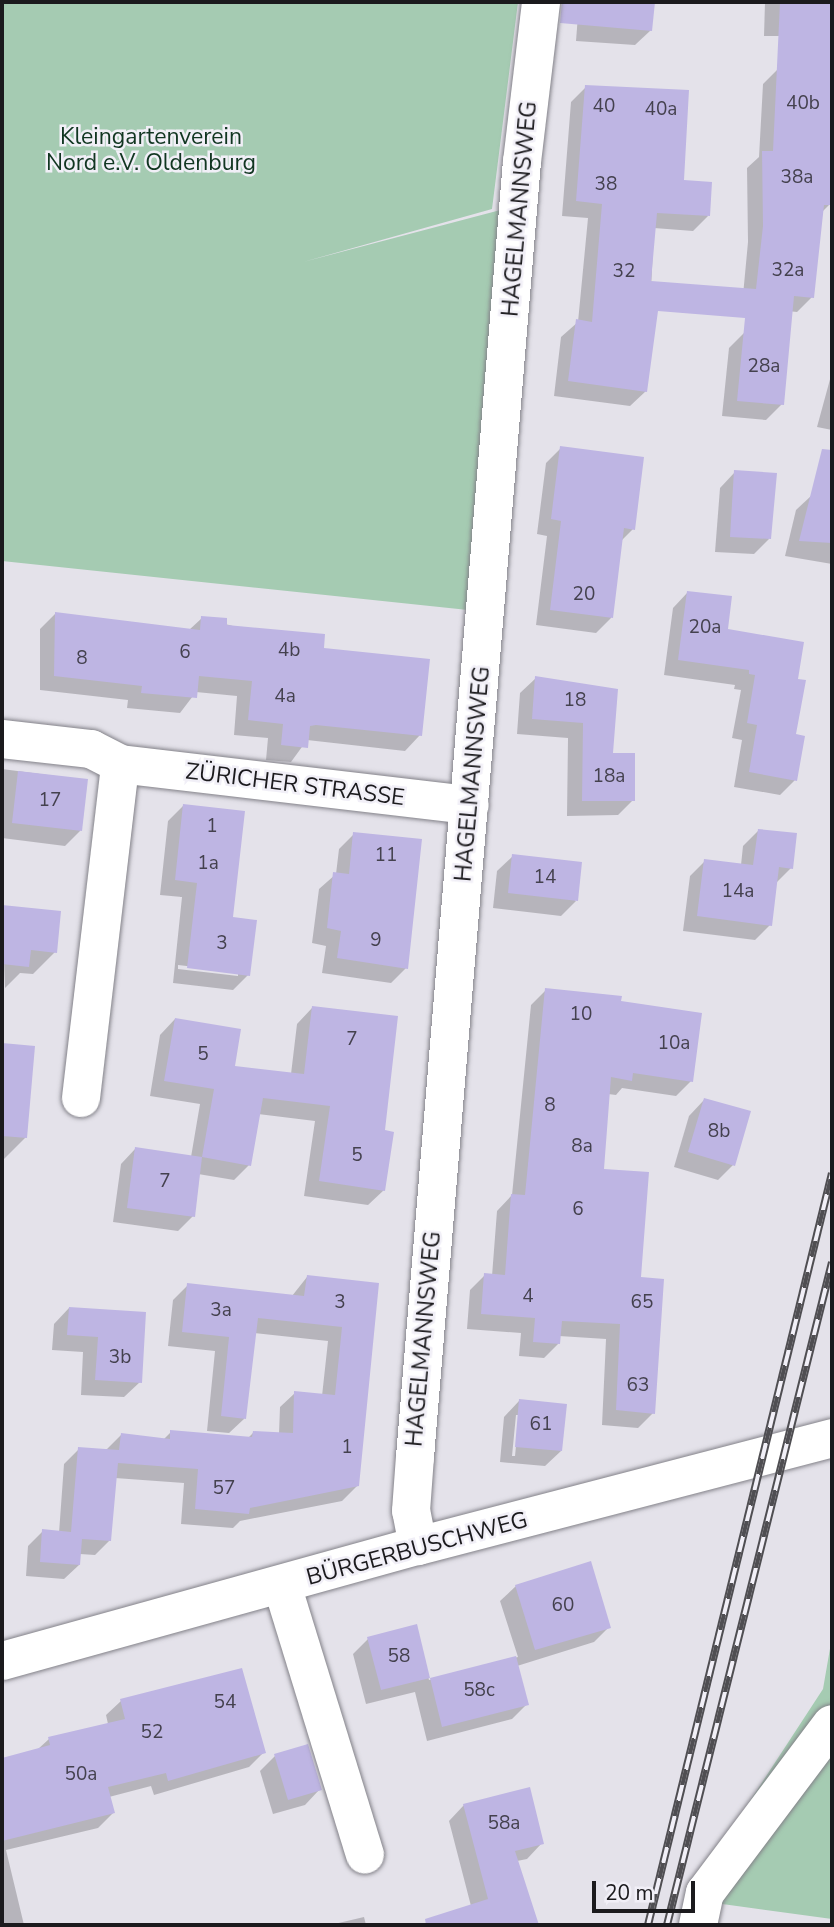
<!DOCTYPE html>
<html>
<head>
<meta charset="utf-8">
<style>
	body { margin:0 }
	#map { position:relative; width:834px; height:1927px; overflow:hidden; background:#e4e2ea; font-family:"Nunito Sans",sans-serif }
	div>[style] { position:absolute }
	.green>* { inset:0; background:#a5cbb2 }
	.shadow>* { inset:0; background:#0003 }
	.building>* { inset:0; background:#beb5e3 }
	.roads { filter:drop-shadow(0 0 2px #838289) drop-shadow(0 0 2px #838289) }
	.minor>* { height:38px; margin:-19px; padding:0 19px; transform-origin:19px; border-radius:19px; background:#fff }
	.rail>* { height:8px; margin-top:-4px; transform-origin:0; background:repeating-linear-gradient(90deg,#f1eff7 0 16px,#4f4e52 0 32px); box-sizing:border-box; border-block:2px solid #4f4e52 }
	span { translate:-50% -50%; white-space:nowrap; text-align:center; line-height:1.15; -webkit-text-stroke:5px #f1eff7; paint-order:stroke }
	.number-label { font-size:19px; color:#44414e }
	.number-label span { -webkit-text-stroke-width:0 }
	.park-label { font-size:23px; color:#113621 }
	.street-label { font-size:23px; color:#1b1a1d }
	.frame { position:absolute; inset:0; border:4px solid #1b1a1d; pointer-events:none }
	.scale { position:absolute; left:592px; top:1881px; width:103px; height:32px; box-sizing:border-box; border:4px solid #1b1a1d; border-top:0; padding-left:9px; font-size:21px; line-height:24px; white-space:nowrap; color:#1b1a1d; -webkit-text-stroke:5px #f1eff7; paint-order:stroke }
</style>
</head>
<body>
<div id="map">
	<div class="green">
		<div style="clip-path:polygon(2px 2px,518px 2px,492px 209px,303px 262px,519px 205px,487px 612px,2px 561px)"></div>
		<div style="clip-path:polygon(832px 1637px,832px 1919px,686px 1899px,823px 1689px)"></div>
	</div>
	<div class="shadow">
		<div style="clip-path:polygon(579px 2px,653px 2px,651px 30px,635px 45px,576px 41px)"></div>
		<div style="clip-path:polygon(765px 2px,832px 2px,832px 36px,764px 36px)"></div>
		<div style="clip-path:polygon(778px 69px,832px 72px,830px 204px,822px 212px,812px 297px,797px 312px,742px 306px,748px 242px,747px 168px,759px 157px,763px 84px)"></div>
		<div style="clip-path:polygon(586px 87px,682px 182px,708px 216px,693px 231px,654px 228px,646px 391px,630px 406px,554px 396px,561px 337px,578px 322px,588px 218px,562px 216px,571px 102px)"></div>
		<div style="clip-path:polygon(744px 333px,782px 404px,766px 420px,722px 416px,729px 348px)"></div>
		<div style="clip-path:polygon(832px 372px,832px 430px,817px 427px)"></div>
		<div style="clip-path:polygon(561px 448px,633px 529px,621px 541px,611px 618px,596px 633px,536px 625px,547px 536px,537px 534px,546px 463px)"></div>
		<div style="clip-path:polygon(735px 472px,769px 539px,754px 554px,715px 552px,720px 488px)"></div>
		<div style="clip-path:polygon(812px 495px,832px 497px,832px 564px,785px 556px,796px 510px)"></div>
		<div style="clip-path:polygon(688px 592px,726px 630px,796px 680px,795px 780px,780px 795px,734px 787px,742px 740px,732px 738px,741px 690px,734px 689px,735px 685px,664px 675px,673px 608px)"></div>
		<div style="clip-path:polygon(55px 614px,189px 630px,202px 618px,322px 649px,420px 735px,405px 751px,307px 740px,291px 762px,266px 760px,268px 738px,234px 735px,237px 696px,196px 692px,180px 713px,127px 708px,128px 700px,40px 690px,40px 629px)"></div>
		<div style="clip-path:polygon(536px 678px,616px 690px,611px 755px,633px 800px,618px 815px,567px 816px,568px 738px,517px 734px,520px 693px)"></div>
		<div style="clip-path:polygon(2px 769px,86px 780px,80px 831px,65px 846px,2px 838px)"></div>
		<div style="clip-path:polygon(evenodd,183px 806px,231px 918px,248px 975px,233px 990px,173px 983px,182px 897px,160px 895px,168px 821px,183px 806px,178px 965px,238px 972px,238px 976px,178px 969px,178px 965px)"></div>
		<div style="clip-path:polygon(759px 830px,791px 868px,775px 884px,770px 925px,755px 940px,683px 931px,690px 876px,705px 861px,741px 865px,743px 846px)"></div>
		<div style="clip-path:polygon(354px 834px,406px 968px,391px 983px,322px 973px,326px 946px,312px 943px,319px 889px,336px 874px,339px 849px)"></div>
		<div style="clip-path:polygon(513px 856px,576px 901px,561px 916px,493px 908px,497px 871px)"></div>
		<div style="clip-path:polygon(2px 906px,59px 912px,55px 952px,33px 974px,20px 973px,5px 988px)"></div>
		<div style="clip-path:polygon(546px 990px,619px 1003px,691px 1081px,676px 1096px,622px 1088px,616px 1095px,608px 1094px,602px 1171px,639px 1279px,653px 1413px,638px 1428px,602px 1425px,606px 1339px,559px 1336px,559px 1343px,544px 1358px,519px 1356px,521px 1333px,467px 1329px,470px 1290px,485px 1275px,492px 1276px,497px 1211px,512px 1195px,531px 1005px)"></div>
		<div style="clip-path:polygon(312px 1008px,383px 1132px,384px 1190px,368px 1205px,304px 1196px,315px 1121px,258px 1114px,249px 1165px,234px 1180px,198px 1174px,193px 1216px,178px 1231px,113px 1222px,121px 1164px,136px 1148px,191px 1157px,200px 1104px,150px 1096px,160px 1035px,175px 1019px,233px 1068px,291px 1074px,297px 1024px)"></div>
		<div style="clip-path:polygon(2px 1045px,33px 1048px,26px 1137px,4px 1159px)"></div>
		<div style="clip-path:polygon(704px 1100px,733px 1165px,718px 1180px,674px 1167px,689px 1116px)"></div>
		<div style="clip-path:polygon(307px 1277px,377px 1284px,357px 1486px,342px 1501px,240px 1521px,233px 1528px,181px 1524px,184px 1483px,115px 1478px,110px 1540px,95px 1555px,80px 1554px,79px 1565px,64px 1579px,26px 1576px,28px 1546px,43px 1531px,59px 1533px,64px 1464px,79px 1449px,107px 1449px,122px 1434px,163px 1440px,171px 1432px,248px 1438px,253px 1433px,279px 1434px,280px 1407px,295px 1393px,322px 1396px,328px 1341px,254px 1333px,244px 1419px,229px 1433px,207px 1431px,215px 1351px,168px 1346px,173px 1300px,188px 1285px,292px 1296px)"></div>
		<div style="clip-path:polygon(69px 1308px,144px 1314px,140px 1382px,124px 1397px,81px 1395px,83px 1352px,52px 1350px,54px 1324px)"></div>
		<div style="clip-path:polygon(evenodd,519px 1401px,561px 1451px,545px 1466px,500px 1462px,504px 1417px,519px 1401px,516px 1415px,519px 1415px,515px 1456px,512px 1456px,516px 1415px)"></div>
		<div style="clip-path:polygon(516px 1586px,609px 1627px,594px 1642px,517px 1666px,527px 1704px,512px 1719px,427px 1741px,415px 1692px,366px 1704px,353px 1654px,368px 1639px,415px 1626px,429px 1680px,518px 1657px,500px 1601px)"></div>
		<div style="clip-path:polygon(121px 1701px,264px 1752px,249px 1767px,154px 1795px,151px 1786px,109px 1797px,113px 1813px,98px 1828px,6px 1850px,24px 1925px,2px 1925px,2px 1760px,37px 1750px,49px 1739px,108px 1724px,106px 1715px)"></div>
		<div style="clip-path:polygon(275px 1756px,320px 1789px,305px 1805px,273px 1814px,260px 1771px)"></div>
		<div style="clip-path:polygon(464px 1805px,542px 1843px,527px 1859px,517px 1861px,537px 1925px,448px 1925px,471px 1906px,449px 1821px)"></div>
		<div style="clip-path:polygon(364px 1917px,366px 1925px,330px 1925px)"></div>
	</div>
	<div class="building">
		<div style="clip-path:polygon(562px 2px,655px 2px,652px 31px,560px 23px)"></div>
		<div style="clip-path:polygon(780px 2px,832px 2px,832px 205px,824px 205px,814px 298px,794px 296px,784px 405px,737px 401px,745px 318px,658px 311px,647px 392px,568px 381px,576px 319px,592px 322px,602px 204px,576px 201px,585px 85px,689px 90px,684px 180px,712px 182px,710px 216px,657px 213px,651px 281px,756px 289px,763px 226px,762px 151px,773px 151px)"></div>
		<div style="clip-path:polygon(560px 446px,644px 457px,635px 530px,624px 528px,613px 618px,550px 610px,561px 521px,551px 519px)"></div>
		<div style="clip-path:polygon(822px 449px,832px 450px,832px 543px,799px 541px)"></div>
		<div style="clip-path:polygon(734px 470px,777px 473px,771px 539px,730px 537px)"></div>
		<div style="clip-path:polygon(687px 591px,732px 596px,728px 629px,804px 642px,798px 679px,806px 680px,796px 734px,805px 736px,797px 781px,749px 772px,757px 725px,747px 723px,755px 675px,749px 674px,749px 670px,678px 660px)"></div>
		<div style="clip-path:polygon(55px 612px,200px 630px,201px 616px,227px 618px,227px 625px,325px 634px,324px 648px,430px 659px,422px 736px,316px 725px,310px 726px,308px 748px,281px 745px,283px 724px,248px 720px,252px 681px,199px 676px,197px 698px,141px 693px,142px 686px,54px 676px)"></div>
		<div style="clip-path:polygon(535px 676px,618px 689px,613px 753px,635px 753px,635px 801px,582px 801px,583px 723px,532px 719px)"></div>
		<div style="clip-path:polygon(18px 771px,88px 779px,82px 831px,12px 823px)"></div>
		<div style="clip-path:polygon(183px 804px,245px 811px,233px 917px,257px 920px,250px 976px,187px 968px,197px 883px,175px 880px)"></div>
		<div style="clip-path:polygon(758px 829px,797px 833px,793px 869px,779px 867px,772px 926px,697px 916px,704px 859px,753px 865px)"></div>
		<div style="clip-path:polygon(353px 832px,422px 839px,408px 969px,337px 958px,341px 931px,327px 928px,333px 872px,349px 874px)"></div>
		<div style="clip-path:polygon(512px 854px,582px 862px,578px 901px,508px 893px)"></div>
		<div style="clip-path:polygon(2px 905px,61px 911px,57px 953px,31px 950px,29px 967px,2px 964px)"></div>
		<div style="clip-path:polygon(545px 988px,622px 996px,621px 1001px,702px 1013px,693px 1082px,633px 1073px,632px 1081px,611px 1077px,604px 1169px,649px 1172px,641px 1277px,664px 1279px,655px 1414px,616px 1410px,620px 1324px,562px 1321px,560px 1344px,533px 1342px,535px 1318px,481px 1314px,484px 1273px,505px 1275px,511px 1194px,525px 1195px)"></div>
		<div style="clip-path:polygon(312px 1006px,398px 1016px,385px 1130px,394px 1132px,385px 1191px,319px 1181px,330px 1106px,263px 1098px,251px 1166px,202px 1157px,214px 1089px,164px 1081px,175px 1018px,241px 1029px,235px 1066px,304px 1074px)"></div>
		<div style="clip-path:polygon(2px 1043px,35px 1046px,27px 1138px,2px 1136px)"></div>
		<div style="clip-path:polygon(704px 1098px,751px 1111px,735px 1166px,688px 1152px)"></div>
		<div style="clip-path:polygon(135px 1147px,202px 1157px,195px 1217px,127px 1208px)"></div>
		<div style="clip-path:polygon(307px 1275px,379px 1283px,359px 1486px,250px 1508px,249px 1514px,195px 1509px,198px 1469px,118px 1463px,111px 1541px,82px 1539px,80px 1565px,40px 1562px,42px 1529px,71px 1532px,78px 1447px,119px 1450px,121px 1433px,170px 1439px,170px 1430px,252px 1437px,253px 1431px,293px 1433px,294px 1391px,335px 1395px,342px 1327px,258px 1318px,246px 1419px,221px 1416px,229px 1337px,182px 1332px,187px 1283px,304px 1296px)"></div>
		<div style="clip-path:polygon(69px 1307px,146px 1312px,142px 1383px,95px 1380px,98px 1337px,67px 1335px)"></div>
		<div style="clip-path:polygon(519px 1399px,567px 1404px,562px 1451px,515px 1447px)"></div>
		<div style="clip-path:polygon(591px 1561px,611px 1628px,535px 1650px,515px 1585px)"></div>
		<div style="clip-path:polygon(417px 1624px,430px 1678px,381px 1690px,367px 1637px)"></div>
		<div style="clip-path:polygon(516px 1656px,529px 1705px,442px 1727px,430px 1678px)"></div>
		<div style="clip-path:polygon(242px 1668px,266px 1753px,168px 1781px,166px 1773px,108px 1787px,115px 1813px,2px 1841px,2px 1758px,50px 1745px,48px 1737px,125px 1719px,120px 1699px)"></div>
		<div style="clip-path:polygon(308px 1744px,322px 1790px,288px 1800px,274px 1754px)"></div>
		<div style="clip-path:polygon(530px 1787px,544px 1844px,515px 1851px,539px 1925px,426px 1925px,425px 1919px,488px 1899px,463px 1804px)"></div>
	</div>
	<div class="roads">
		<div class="minor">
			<div style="left:2px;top:739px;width:90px;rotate:6.4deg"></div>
			<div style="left:91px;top:749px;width:33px;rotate:27deg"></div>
			<div style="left:120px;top:764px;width:352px;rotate:6.7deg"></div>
			<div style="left:81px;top:1098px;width:336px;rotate:-83.3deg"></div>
			<div style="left:418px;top:1546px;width:36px;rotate:-101deg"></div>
			<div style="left:411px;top:1511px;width:54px;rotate:-85.8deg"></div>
			<div style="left:415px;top:1457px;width:1299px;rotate:-85.28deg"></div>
			<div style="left:522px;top:162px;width:161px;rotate:-83.2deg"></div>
			<div style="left:282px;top:1585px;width:282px;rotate:72.9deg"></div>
			<div style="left:2px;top:1661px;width:432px;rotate:-15.5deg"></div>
			<div style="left:418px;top:1546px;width:428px;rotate:-14.6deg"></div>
			<div style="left:698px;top:1925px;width:33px;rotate:-78deg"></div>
			<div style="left:705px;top:1893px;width:211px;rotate:-53.1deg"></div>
		</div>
	</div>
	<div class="rail">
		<div style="left:648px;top:1925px;width:774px;rotate:-76.25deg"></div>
		<div style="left:667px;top:1925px;width:683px;rotate:-76.02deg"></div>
	</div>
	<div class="number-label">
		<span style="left:803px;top:104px">40b</span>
		<span style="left:604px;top:107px">40</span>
		<span style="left:661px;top:110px">40a</span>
		<span style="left:797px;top:178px">38a</span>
		<span style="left:606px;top:185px">38</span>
		<span style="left:788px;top:271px">32a</span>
		<span style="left:624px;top:272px">32</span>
		<span style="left:764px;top:367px">28a</span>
		<span style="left:584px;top:595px">20</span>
		<span style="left:705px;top:628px">20a</span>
		<span style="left:289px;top:651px">4b</span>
		<span style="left:185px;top:653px">6</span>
		<span style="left:82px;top:659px">8</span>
		<span style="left:285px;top:697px">4a</span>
		<span style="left:575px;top:701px">18</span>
		<span style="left:609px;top:777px">18a</span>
		<span style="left:50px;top:801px">17</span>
		<span style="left:212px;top:827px">1</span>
		<span style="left:386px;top:856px">11</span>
		<span style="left:208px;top:864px">1a</span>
		<span style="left:545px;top:878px">14</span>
		<span style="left:738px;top:892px">14a</span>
		<span style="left:376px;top:941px">9</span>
		<span style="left:222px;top:944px">3</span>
		<span style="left:581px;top:1015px">10</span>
		<span style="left:352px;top:1040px">7</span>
		<span style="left:674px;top:1044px">10a</span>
		<span style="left:203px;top:1055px">5</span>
		<span style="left:550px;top:1106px">8</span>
		<span style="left:719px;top:1132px">8b</span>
		<span style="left:582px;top:1147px">8a</span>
		<span style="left:357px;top:1156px">5</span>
		<span style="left:165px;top:1182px">7</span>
		<span style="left:578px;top:1210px">6</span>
		<span style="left:528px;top:1297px">4</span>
		<span style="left:340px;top:1303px">3</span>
		<span style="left:642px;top:1303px">65</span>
		<span style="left:221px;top:1311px">3a</span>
		<span style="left:120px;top:1358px">3b</span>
		<span style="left:638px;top:1386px">63</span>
		<span style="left:541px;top:1425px">61</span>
		<span style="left:347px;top:1448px">1</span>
		<span style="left:224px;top:1489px">57</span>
		<span style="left:563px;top:1606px">60</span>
		<span style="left:399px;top:1657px">58</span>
		<span style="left:479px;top:1691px">58c</span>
		<span style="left:225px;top:1703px">54</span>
		<span style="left:152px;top:1733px">52</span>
		<span style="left:81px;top:1775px">50a</span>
		<span style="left:504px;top:1824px">58a</span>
	</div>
	<div class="park-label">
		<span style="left:151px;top:150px">Kleingartenverein<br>Nord e.V. Oldenburg</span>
	</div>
	<div class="street-label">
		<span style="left:520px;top:209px;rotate:-85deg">HAGELMANNSWEG</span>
		<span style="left:473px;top:774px;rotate:-85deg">HAGELMANNSWEG</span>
		<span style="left:295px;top:785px;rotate:7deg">ZÜRICHER STRASSE</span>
		<span style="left:424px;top:1339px;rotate:-85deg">HAGELMANNSWEG</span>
		<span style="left:417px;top:1549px;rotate:-15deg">BÜRGERBUSCHWEG</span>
	</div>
	<div class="frame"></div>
	<div class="scale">20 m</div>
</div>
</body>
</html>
